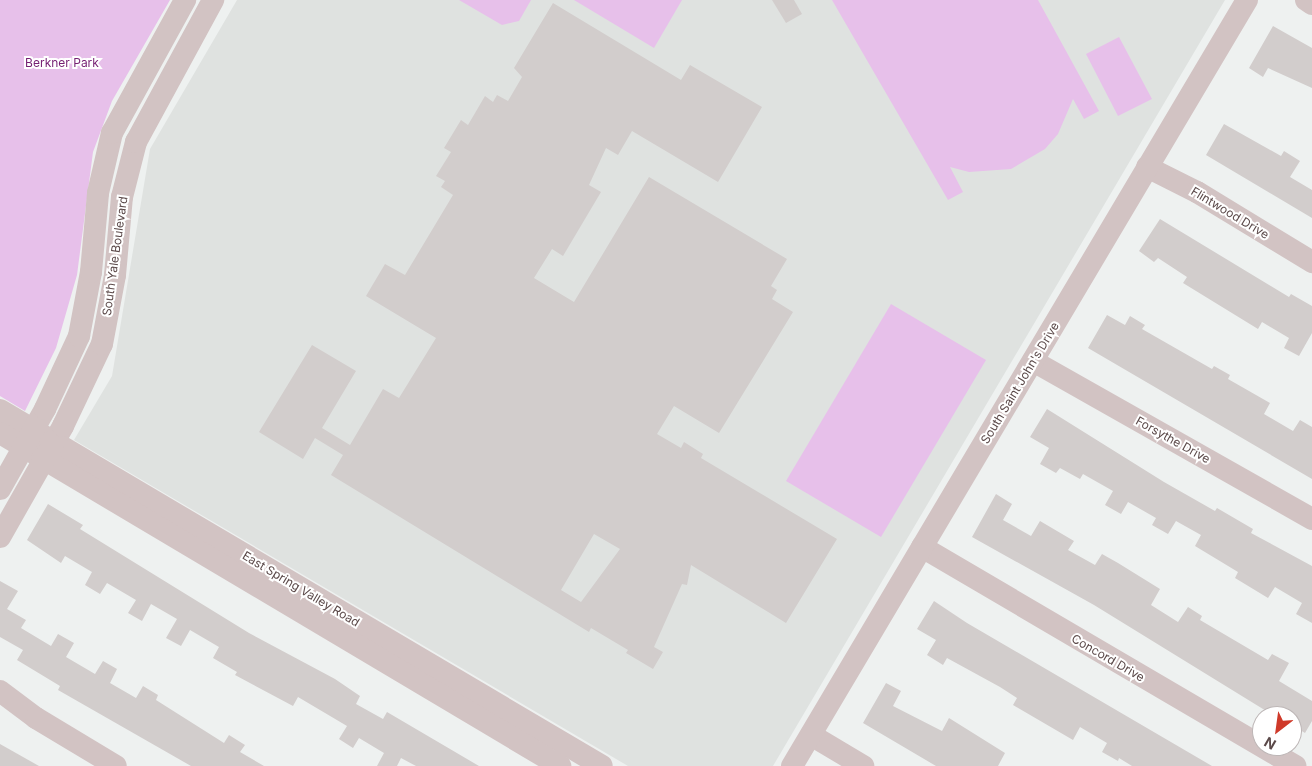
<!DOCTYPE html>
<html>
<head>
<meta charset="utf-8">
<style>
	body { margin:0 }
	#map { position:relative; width:1312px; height:766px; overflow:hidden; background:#eef1f0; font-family:Inter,sans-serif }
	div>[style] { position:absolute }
	.education>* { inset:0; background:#dfe2e0 }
	.green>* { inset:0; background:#e7c0ea }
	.building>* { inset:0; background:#d2cdcc }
	.minor>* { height:22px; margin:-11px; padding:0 11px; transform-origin:11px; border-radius:11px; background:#d2c3c3 }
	span { translate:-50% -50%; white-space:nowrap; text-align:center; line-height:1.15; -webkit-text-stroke:4px #fff; paint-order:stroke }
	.park-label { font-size:12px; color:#751f72 }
	.street-label { font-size:12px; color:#5a4848 }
	.north { position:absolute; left:1252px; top:706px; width:50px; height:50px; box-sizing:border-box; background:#fff; border:1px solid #bdb6b6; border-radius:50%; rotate:210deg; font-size:14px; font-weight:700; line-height:20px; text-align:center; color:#5a4848 }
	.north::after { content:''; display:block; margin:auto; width:18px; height:22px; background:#cf3a2a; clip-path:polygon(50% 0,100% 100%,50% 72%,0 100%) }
</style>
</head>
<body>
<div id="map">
	<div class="education">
		<div style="clip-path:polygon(237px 0,1225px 0,773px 766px,628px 766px,74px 440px,112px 376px,150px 149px)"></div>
	</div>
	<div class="green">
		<div style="clip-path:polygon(0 0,170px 0,112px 101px,93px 152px,77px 275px,56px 348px,25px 411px,0 396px)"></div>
		<div style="clip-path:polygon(459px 0,531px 0,519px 21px,502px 25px)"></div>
		<div style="clip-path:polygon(574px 0,682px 0,654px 48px)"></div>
		<div style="clip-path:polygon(832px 0,1038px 0,1099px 111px,1084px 119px,1073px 99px,1058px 134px,1045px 149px,1011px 169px,969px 172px,950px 167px,963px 192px,948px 200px)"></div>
		<div style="clip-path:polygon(1119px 37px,1152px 99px,1118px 116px,1086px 54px)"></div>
		<div style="clip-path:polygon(891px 304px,986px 360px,881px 537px,786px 481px)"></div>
	</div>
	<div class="building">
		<div style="clip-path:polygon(772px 0,794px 0,802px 14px,786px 23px)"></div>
		<div style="clip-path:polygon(evenodd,553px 3px,681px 80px,690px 65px,762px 107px,718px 182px,632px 131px,618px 155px,606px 148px,589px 185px,601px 192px,563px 256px,552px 249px,534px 278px,574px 302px,649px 177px,787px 259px,771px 286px,777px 290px,772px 299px,793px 312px,719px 433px,674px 406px,657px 434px,681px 448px,684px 442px,703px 454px,701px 458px,837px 539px,786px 623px,691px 565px,687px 585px,682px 584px,654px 647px,663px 652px,653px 669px,626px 653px,628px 650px,591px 628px,589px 632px,331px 475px,343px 455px,315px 438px,303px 459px,259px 432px,312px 345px,356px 371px,322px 428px,350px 445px,383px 389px,399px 398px,436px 338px,366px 296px,385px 264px,405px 275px,453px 195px,441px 187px,445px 181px,436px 176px,451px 152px,444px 148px,461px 120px,468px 125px,485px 96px,493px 102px,497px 95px,508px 101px,522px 77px,514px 68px,553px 3px,594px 534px,620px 549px,581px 602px,561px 590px,594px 534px)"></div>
		<div style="clip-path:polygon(1273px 26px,1312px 48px,1312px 88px,1268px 68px,1263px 77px,1249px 68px)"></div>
		<div style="clip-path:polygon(1224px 124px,1281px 156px,1284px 151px,1300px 161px,1290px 177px,1312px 190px,1312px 218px,1206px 155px)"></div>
		<div style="clip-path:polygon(1160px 219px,1289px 297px,1291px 294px,1312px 306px,1312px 333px,1299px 356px,1284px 348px,1289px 338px,1262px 322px,1258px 329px,1183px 283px,1187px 277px,1158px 258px,1154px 262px,1139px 251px)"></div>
		<div style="clip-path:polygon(1107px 315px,1125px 325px,1130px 316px,1145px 325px,1142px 329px,1212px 369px,1214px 366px,1230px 375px,1228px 379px,1270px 403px,1264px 414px,1293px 431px,1300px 420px,1312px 427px,1312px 479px,1088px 348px)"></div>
		<div style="clip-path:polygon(1047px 409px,1164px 482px,1215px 511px,1217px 508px,1253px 529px,1251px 533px,1312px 566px,1312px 623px,1296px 614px,1302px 603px,1275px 587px,1268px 598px,1235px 578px,1238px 572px,1195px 546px,1201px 535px,1176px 521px,1168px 534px,1152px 525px,1156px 518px,1128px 502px,1121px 514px,1105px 505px,1113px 491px,1083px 474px,1080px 479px,1060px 468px,1056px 473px,1040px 464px,1049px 448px,1030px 437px)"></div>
		<div style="clip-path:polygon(996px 494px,1012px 504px,1003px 520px,1031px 536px,1040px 521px,1074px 541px,1068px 550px,1095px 565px,1102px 554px,1118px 563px,1160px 589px,1151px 605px,1178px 622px,1188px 607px,1202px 616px,1200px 620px,1268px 660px,1272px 654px,1289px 663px,1279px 681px,1312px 701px,1312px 721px,1305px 733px,1292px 725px,1292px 716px,1277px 716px,1263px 709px,1094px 605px,972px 537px)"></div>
		<div style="clip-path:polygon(48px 504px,83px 525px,80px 529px,249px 633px,335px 679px,360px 696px,356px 704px,383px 719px,387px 712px,479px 766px,416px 766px,401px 758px,397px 766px,377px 766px,384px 753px,359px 738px,353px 748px,339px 739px,347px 726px,298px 697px,293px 706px,235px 675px,237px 672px,213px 658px,219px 647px,190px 630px,181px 646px,166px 638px,177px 619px,151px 604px,142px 621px,128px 613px,136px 600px,107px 583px,100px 594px,85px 585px,92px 572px,65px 556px,61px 563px,27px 540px)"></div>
		<div style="clip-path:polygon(0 581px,18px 591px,7px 609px,26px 620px,21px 628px,51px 646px,58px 634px,74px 643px,66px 657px,95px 674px,103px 661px,117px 669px,110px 683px,136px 698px,143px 686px,158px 695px,156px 700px,224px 743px,229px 735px,245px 745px,240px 752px,264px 766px,191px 766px,58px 690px,60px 686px,17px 660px,23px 650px,0 637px)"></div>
		<div style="clip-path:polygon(934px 601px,967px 623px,1212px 766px,1132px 766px,1119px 758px,1118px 761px,1102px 752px,1107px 743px,1080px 727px,1073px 740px,1013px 705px,1017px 698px,1000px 687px,947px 658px,943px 665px,927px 655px,936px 640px,917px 629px)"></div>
		<div style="clip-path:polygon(886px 683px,901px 691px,893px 706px,942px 731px,949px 718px,1005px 753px,998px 766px,936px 766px,863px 723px)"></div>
		<div style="clip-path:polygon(0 744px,39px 766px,0 766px)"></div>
	</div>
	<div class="minor">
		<div style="left:1306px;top:0;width:7px;rotate:34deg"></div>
		<div style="left:1147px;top:167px;width:56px;rotate:26.6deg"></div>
		<div style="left:1197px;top:192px;width:135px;rotate:31.3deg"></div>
		<div style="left:1033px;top:361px;width:321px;rotate:29.5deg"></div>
		<div style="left:0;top:410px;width:699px;rotate:30.6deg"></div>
		<div style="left:0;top:433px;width:652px;rotate:30.74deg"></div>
		<div style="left:0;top:489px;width:92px;rotate:-60.6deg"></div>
		<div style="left:45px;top:409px;width:81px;rotate:-65deg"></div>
		<div style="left:79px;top:336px;width:65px;rotate:-79.4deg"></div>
		<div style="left:91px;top:272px;width:79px;rotate:-84.9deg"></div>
		<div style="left:98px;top:193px;width:62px;rotate:-76.9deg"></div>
		<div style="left:112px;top:133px;width:152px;rotate:-61.2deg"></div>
		<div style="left:0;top:537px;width:128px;rotate:-60.4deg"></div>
		<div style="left:63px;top:426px;width:91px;rotate:-64.6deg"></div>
		<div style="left:102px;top:344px;width:70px;rotate:-79.3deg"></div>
		<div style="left:115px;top:275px;width:78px;rotate:-84.9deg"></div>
		<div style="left:122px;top:197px;width:57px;rotate:-75.7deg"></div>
		<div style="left:136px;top:142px;width:162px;rotate:-61.5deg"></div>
		<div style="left:922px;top:547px;width:433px;rotate:30.4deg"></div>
		<div style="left:0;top:691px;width:45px;rotate:36.9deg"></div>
		<div style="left:36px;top:718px;width:93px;rotate:31deg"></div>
		<div style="left:811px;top:735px;width:61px;rotate:30.8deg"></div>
		<div style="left:792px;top:766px;width:891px;rotate:-59.29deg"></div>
	</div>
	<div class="park-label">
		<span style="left:62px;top:63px">Berkner Park</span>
	</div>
	<div class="street-label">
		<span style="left:1230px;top:213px;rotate:31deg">Flintwood Drive</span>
		<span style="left:115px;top:256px;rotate:-82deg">South Yale Boulevard</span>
		<span style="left:1020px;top:383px;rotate:-59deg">South Saint John's Drive</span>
		<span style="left:1173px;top:440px;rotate:29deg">Forsythe Drive</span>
		<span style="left:301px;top:589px;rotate:31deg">East Spring Valley Road</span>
		<span style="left:1108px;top:658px;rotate:30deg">Concord Drive</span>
	</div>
	<div class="north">N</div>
</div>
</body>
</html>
